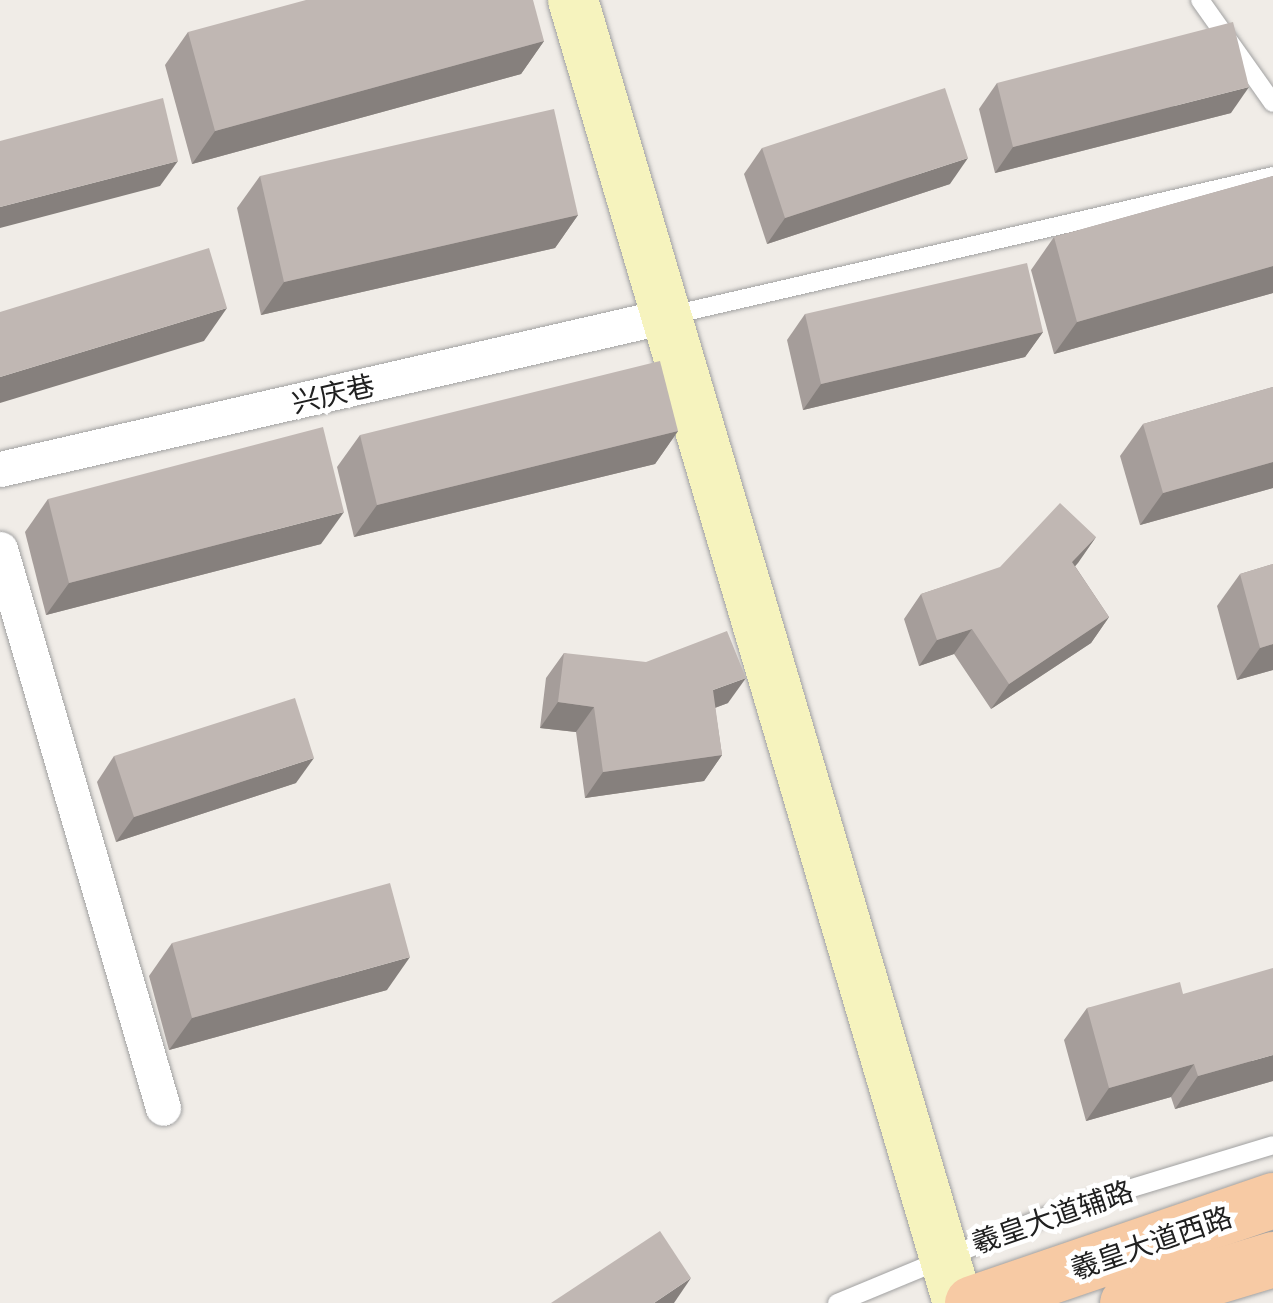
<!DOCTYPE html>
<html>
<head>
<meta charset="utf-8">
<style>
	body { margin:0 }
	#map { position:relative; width:1273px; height:1303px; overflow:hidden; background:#f0ece7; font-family:"Exo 2","Noto Sans SC",sans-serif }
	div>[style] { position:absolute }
	.roads { filter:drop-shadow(0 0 2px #a1a1a1) drop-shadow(0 0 2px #a1a1a1) }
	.lane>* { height:18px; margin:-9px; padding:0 9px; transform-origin:9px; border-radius:9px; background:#fff }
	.street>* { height:35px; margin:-17.5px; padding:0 17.5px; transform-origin:17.5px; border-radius:17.5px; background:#fff }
	.secondary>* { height:50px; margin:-25px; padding:0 25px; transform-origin:25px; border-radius:25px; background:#f6f3be }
	.primary>* { height:55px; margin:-27.5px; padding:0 27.5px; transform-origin:27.5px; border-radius:27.5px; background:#f7caa4 }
	.wall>* { inset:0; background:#a59d9a }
	.shaded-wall>* { inset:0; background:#86807d }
	.building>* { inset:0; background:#c0b7b3 }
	span { translate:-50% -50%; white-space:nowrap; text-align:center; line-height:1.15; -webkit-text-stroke:9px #fff; paint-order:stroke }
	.street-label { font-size:28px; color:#202020 }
</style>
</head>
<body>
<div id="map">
	<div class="roads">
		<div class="lane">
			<div style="left:1200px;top:0;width:126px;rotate:54.7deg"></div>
			<div style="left:672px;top:315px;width:617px;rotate:-13.02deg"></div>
			<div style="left:837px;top:1303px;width:248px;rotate:-22.5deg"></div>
			<div style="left:1066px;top:1208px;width:216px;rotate:-16.9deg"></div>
		</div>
		<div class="street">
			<div style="left:0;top:469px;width:683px;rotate:-12.94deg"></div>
			<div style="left:0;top:549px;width:582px;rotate:73.74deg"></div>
		</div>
		<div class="secondary">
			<div style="left:573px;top:0;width:1359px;rotate:73.54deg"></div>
		</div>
		<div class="primary">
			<div style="left:972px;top:1303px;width:318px;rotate:-18.9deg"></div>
			<div style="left:1127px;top:1303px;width:152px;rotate:-16.8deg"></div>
		</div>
	</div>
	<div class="wall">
		<div style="clip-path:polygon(188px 32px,544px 41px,521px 74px,192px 164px,165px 65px)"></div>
		<div style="clip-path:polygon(997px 83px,1231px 113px,995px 173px,979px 109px)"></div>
		<div style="clip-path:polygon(762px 148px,950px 184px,767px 244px,744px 174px)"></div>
		<div style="clip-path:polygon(260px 176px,578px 215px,555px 248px,261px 315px,237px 208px)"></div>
		<div style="clip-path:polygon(1273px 176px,1273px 293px,1054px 354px,1031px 270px,1054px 237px)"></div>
		<div style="clip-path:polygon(805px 314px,1043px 332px,1025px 357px,803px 410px,787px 340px)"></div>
		<div style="clip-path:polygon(1273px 387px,1273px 488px,1140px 525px,1120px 456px,1143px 424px)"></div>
		<div style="clip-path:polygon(678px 431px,655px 464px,354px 537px,337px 467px,360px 435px)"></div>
		<div style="clip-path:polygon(48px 499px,321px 544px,46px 615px,25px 532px)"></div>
		<div style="clip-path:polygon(1096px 537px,1075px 566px,1109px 617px,1091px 643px,991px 709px,954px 654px,919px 666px,904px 619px,921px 594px)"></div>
		<div style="clip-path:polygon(1273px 564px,1273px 670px,1237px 680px,1217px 606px,1240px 574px)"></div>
		<div style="clip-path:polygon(564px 653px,728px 703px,715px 708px,722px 755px,704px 781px,585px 798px,576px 732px,540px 728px,546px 678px)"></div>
		<div style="clip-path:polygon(114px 756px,296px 783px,116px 842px,97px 782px)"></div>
		<div style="clip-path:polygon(172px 943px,387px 990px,169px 1050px,149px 976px)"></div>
		<div style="clip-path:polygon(1183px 994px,1273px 1081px,1175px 1109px,1171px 1097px,1086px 1121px,1064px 1040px,1087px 1008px)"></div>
	</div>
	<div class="shaded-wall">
		<div style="clip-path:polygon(544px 41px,521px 74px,192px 164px,215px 131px)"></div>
		<div style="clip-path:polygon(1249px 87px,1231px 113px,995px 173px,1013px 147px)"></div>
		<div style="clip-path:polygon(968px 158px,950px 184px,767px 244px,785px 218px)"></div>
		<div style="clip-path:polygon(178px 161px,160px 186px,0 228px,0 207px)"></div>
		<div style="clip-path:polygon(578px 215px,555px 248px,261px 315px,284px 282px)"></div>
		<div style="clip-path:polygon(1273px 266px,1273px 293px,1054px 354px,1077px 322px)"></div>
		<div style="clip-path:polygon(227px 308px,204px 341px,0 403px,0 377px)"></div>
		<div style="clip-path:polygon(1043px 332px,1025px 357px,803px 410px,821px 384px)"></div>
		<div style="clip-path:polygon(678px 431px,655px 464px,354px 537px,377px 505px)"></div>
		<div style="clip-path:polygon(1273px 462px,1273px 488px,1140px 525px,1163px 493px)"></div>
		<div style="clip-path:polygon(344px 512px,321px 544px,46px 615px,69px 583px)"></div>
		<div style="clip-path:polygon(1096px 537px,1078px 563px,1055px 588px,1072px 562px)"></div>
		<div style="clip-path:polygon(1109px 617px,1091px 643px,991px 709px,1009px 684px)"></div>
		<div style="clip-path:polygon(972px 629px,954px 654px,919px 666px,937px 640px)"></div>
		<div style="clip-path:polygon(1273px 644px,1273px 670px,1237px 680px,1260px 648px)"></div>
		<div style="clip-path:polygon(746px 678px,728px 703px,695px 715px,713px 690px)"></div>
		<div style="clip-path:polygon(558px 702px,594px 707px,576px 732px,540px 728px)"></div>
		<div style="clip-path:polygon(722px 755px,704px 781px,585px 798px,603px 772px)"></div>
		<div style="clip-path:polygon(314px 758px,296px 783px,116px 842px,134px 817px)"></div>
		<div style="clip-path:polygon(410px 957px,387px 990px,169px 1050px,192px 1018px)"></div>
		<div style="clip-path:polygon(1273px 1055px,1273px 1081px,1175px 1109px,1198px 1076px)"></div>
		<div style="clip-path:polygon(1194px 1064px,1171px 1097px,1086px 1121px,1109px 1088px)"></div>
		<div style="clip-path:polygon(691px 1278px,674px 1303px,654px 1303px)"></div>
	</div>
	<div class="building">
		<div style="clip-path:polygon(306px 0,533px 0,544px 41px,215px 131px,188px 32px)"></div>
		<div style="clip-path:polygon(1233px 22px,1249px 87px,1013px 147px,997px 83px)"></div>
		<div style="clip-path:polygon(945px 88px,968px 158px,785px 218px,762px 148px)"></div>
		<div style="clip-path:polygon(163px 98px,178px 161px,0 207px,0 141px)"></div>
		<div style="clip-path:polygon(554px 109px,578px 215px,284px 282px,260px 176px)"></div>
		<div style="clip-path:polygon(1273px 176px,1273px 266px,1077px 322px,1054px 237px)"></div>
		<div style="clip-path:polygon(209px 248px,227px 308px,0 377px,0 312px)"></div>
		<div style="clip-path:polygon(1027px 263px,1043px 332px,821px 384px,805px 314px)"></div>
		<div style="clip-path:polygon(660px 361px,678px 431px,377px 505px,360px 435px)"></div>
		<div style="clip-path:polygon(1273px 387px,1273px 462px,1163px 493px,1143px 424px)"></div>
		<div style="clip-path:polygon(323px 427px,344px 512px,69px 583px,48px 499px)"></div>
		<div style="clip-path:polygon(1060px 503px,1096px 537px,1072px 562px,1109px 617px,1009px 684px,972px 629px,937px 640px,921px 594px,1000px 567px)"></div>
		<div style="clip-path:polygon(1273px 564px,1273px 644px,1260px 648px,1240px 574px)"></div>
		<div style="clip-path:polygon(727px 631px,746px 678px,713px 690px,722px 755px,603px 772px,594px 707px,558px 702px,564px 653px,646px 662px)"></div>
		<div style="clip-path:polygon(295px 698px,314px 758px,134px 817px,114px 756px)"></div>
		<div style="clip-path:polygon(390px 883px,410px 957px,192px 1018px,172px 943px)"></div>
		<div style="clip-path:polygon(1273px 968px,1273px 1055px,1198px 1076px,1194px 1064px,1109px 1088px,1087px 1008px,1180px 982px,1183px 994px)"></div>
		<div style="clip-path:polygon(660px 1231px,691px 1278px,654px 1303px,551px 1303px)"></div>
	</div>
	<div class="street-label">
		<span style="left:333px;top:393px;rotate:-13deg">兴庆巷</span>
		<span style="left:1052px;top:1216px;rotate:-19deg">羲皇大道辅路</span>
		<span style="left:1151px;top:1242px;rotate:-19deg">羲皇大道西路</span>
	</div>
</div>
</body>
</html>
